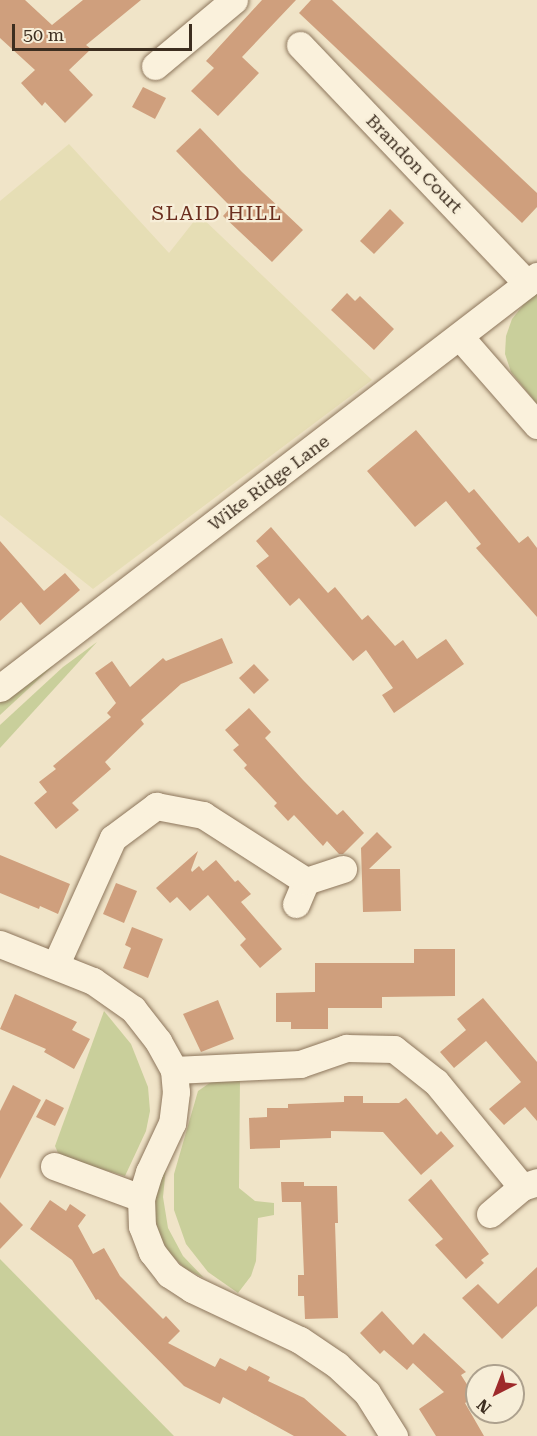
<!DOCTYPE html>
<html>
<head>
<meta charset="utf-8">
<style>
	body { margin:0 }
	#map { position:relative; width:537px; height:1436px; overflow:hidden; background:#f0e4c8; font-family:"Roboto Serif",serif }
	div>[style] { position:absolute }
	.farmland>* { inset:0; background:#e6deb5 }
	.green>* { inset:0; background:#c9cf9b }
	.building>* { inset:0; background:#cf9f7d }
	.roads { filter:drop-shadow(0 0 2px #8d765c) drop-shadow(0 0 2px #8d765c) }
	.minor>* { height:27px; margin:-13.5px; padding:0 13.5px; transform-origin:13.5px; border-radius:13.5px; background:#faf1dc }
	span { translate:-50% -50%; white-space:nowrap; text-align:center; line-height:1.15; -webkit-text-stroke:4.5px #f7eed8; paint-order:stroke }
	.street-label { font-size:18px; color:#3d2e20 }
	.neighbourhood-label { font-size:20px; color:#6b2e1e; letter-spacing:1.5px }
	.north { position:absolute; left:465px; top:1364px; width:60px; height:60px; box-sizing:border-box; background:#f7eed8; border:2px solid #ada18e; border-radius:50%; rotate:222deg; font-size:16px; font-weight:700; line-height:24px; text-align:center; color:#3d2e20 }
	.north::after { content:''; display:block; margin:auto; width:21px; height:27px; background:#9e2a2b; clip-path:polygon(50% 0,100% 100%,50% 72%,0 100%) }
	.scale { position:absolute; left:12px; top:24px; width:180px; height:27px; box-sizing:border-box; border:3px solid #3d2e20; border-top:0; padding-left:8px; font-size:18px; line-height:21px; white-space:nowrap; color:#3d2e20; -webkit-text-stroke:4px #f7eed8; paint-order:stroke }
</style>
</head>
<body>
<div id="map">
	<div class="farmland">
		<div style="clip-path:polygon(69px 144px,169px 253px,199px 215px,372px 380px,93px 589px,0 515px,0 201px)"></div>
	</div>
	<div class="green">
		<div style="clip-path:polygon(537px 294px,537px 404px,511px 372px,505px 354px,506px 336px,512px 319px,524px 304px)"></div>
		<div style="clip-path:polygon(97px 642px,0 748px,0 725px,63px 667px)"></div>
		<div style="clip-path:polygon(52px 665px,53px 666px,0 715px,0 703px)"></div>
		<div style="clip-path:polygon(104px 1011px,131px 1044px,148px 1087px,150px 1111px,146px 1131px,125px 1176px,67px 1159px,58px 1153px,55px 1146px)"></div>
		<div style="clip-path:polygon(240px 1078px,239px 1188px,255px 1201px,274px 1203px,274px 1215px,258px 1218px,256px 1261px,251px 1276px,238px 1293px,208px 1272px,186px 1244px,174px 1210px,174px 1174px,198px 1091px,214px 1080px)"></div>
		<div style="clip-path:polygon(166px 1167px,163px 1197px,168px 1228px,183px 1256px,204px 1278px,184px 1268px,168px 1251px,158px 1232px,154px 1210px,157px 1187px)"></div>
		<div style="clip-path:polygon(0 1259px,174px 1436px,0 1436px)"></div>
	</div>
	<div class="building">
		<div style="clip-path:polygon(0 0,25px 0,52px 25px,83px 0,141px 0,86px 45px,91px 49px,69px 70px,93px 95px,65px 123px,45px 102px,42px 106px,21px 83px,35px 70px,0 38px)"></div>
		<div style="clip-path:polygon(262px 0,296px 0,242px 57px,259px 73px,218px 116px,191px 91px,214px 68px,206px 61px)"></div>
		<div style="clip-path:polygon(311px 0,332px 0,537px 193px,537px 207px,522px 223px,299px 13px)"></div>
		<div style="clip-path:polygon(143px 87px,166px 98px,155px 119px,132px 107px)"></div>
		<div style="clip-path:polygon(200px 128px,242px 172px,303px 230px,272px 262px,223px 216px,231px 207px,176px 151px)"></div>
		<div style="clip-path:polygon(390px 209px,404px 223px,374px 254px,360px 241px)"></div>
		<div style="clip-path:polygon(347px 293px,355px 301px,360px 296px,394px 329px,374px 350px,331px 310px)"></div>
		<div style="clip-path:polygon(416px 430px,469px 493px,474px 489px,519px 543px,528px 536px,537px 548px,537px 617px,476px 548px,481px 544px,446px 501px,415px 527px,367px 471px)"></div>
		<div style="clip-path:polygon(271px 527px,328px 593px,335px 587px,362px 620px,368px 615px,395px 646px,403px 640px,417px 659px,446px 639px,464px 664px,394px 713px,382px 695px,393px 688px,366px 650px,353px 661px,299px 598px,290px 606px,256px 566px,269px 556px,256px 541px)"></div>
		<div style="clip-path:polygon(0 541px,44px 591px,65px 573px,80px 590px,40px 625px,21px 602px,0 621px)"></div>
		<div style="clip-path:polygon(222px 638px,233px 663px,181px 684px,141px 720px,144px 724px,105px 762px,111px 769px,72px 803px,79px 810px,56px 829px,34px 803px,47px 792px,39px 782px,56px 769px,53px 766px,111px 717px,107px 713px,116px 703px,95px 673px,112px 661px,130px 687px,163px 658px,166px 661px)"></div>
		<div style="clip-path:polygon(254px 664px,269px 680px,254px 694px,239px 678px)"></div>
		<div style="clip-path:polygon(249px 708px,271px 732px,265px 738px,303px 780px,337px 815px,343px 810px,364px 833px,343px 854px,339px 854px,327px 841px,323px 846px,294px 815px,288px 821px,274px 806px,277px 803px,244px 768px,247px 765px,233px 750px,239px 745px,225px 730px)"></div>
		<div style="clip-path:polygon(377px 832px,392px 847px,369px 869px,400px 869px,401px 911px,363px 912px,361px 848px)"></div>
		<div style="clip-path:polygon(198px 851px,191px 870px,192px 872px,199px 866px,203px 871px,216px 860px,235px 882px,238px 880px,251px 894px,241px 902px,282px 949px,260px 968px,240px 945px,246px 939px,208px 895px,190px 911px,177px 897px,170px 903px,156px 888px)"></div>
		<div style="clip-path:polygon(0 855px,70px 884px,58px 914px,40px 906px,39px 909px,0 893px)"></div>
		<div style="clip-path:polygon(116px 883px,137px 891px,124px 923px,103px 914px)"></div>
		<div style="clip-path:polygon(132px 927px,163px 939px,148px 978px,123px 968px,131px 948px,125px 945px)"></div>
		<div style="clip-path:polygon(414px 949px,455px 949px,455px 996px,382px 997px,382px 1008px,328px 1008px,328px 1029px,291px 1029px,291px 1022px,276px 1022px,276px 993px,315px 992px,315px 963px,414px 963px)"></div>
		<div style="clip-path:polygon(15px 994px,77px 1022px,72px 1030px,90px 1039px,74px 1069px,44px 1052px,46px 1049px,0 1029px)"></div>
		<div style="clip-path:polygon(483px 998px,537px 1062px,537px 1121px,525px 1107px,504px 1125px,489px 1109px,521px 1082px,486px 1041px,454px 1068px,440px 1052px,466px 1030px,457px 1019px)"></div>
		<div style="clip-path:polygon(218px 1000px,234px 1039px,201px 1052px,183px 1014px)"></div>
		<div style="clip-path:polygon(13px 1085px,41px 1100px,0 1179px,0 1111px)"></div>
		<div style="clip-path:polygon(344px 1096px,363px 1096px,363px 1103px,399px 1103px,406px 1098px,437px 1135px,441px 1131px,454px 1146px,421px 1175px,383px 1132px,331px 1131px,331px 1138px,280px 1140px,280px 1148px,250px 1149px,249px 1118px,267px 1117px,267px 1108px,288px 1108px,288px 1104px,344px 1102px)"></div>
		<div style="clip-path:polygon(46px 1099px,64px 1108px,55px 1126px,36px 1117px)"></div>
		<div style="clip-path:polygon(431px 1179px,489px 1254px,481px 1260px,484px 1263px,466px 1279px,435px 1245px,443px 1239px,408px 1200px)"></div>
		<div style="clip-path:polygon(281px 1182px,304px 1182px,304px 1186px,337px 1186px,338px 1223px,335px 1223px,338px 1318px,305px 1319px,304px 1296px,298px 1296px,298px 1275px,304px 1275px,301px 1202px,282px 1202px)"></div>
		<div style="clip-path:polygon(50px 1200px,66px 1211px,70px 1204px,86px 1215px,78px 1226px,93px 1254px,104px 1248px,120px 1276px,163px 1319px,166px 1316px,180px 1331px,168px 1343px,215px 1367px,220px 1358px,246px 1371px,249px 1366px,270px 1377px,268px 1381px,304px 1398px,347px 1436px,294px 1436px,223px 1397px,220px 1404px,184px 1386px,98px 1299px,96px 1300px,72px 1260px,30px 1229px)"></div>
		<div style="clip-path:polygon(0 1202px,23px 1225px,0 1249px)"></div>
		<div style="clip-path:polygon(537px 1267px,537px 1306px,502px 1339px,462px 1298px,478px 1284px,498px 1304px)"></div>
		<div style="clip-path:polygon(382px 1311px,413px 1345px,424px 1333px,466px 1372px,461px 1375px,475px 1397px,465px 1403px,484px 1436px,436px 1436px,419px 1409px,444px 1392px,413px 1363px,407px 1370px,384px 1350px,380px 1354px,360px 1333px)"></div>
	</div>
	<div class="roads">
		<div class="minor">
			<div style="left:300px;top:45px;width:329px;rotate:46.4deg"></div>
			<div style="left:155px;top:66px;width:103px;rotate:-39.9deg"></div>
			<div style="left:460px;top:337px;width:117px;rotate:48.8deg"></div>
			<div style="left:0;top:688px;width:677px;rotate:-37.5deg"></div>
			<div style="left:296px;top:904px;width:25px;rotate:-67deg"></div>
			<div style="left:0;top:944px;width:100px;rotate:21.7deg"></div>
			<div style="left:93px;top:981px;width:49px;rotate:35deg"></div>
			<div style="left:133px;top:1009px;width:41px;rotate:52deg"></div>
			<div style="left:158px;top:1041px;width:33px;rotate:61deg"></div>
			<div style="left:174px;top:1070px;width:22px;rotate:85deg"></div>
			<div style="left:176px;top:1092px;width:31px;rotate:97deg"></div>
			<div style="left:172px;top:1123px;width:54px;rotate:115.1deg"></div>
			<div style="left:149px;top:1172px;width:27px;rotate:107deg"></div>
			<div style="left:141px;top:1198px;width:28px;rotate:88deg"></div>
			<div style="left:142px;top:1226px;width:28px;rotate:69deg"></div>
			<div style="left:152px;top:1252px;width:28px;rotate:52deg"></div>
			<div style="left:169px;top:1274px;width:27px;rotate:33deg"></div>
			<div style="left:192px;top:1289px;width:119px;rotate:25.3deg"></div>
			<div style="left:300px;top:1340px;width:45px;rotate:34deg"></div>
			<div style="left:337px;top:1365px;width:41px;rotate:43deg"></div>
			<div style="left:367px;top:1393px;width:51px;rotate:57.9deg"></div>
			<div style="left:56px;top:964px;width:138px;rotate:-65.7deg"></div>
			<div style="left:113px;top:838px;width:54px;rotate:-36.7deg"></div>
			<div style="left:156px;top:806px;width:48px;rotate:10.8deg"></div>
			<div style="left:203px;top:815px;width:122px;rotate:32.7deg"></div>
			<div style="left:306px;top:881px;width:39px;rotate:-18deg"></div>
			<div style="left:174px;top:1070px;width:126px;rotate:-2.7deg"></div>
			<div style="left:300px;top:1064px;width:49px;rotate:-19.2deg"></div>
			<div style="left:346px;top:1048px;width:48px;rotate:1.2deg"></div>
			<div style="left:394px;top:1049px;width:53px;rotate:38.2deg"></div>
			<div style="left:436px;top:1082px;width:136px;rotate:50.7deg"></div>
			<div style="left:54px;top:1166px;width:93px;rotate:20.2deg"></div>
			<div style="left:490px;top:1214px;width:42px;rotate:-40.2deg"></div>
			<div style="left:522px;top:1187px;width:16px;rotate:-18deg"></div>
		</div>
	</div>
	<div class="street-label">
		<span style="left:414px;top:164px;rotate:46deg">Brandon Court</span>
		<span style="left:269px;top:483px;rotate:-37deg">Wike Ridge Lane</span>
	</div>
	<div class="neighbourhood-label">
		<span style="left:217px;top:213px">SLAID HILL</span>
	</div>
	<div class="north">N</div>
	<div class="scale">50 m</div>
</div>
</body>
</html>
